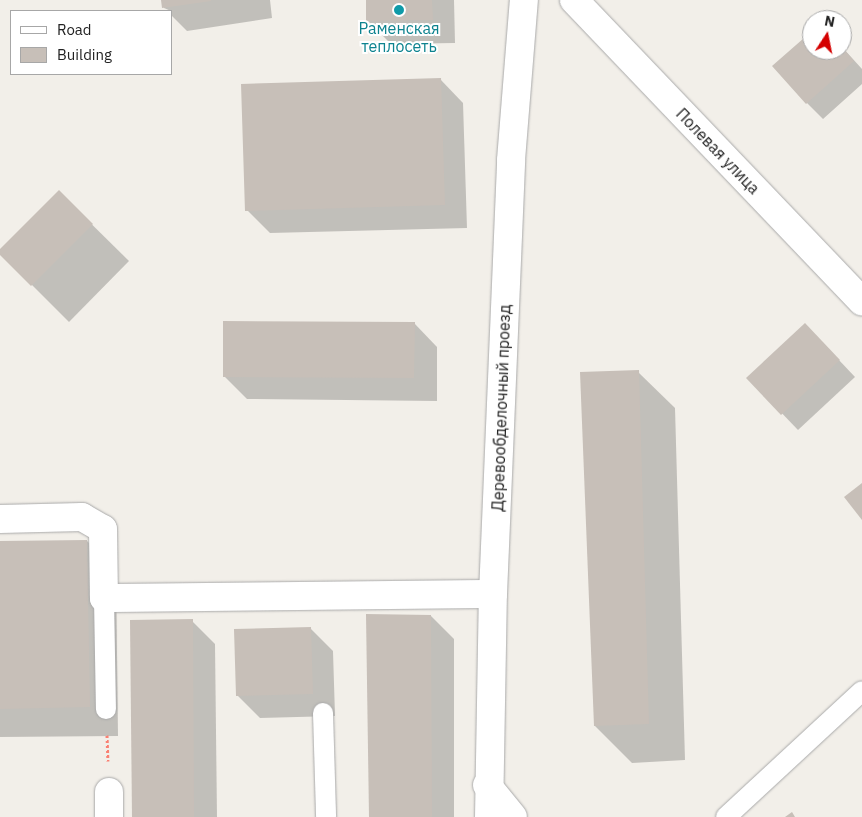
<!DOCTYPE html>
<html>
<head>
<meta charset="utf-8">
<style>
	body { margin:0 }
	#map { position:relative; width:862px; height:817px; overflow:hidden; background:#f2efe9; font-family:"IBM Plex Sans",sans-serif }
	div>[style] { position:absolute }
	.shadow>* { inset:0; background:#0003 }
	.building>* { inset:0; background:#c7bfb8 }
	.path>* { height:3px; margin-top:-1.5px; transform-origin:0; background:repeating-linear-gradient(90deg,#fa8072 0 2.5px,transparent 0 5px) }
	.roads { filter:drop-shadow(0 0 1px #a9a9a9) drop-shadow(0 0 1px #a9a9a9) }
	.service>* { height:20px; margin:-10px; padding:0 10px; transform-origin:10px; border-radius:10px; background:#fff }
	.minor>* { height:28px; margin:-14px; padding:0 14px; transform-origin:14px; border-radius:14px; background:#fff }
	.dots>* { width:14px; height:14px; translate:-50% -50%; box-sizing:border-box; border:2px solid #fff; border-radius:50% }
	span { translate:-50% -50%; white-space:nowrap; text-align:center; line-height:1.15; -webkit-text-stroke:4px #fff; paint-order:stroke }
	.culture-label { font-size:16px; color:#0d838f }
	.street-label { font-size:16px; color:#222 }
	.legend { position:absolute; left:10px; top:10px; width:162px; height:65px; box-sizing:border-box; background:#fff; border:1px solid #a7a7a7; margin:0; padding:6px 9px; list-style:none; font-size:15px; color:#222 }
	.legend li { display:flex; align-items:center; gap:10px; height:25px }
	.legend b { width:25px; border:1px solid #a7a7a7 }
	.north { position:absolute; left:802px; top:10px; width:50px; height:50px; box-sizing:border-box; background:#fff; border:1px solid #a7a7a7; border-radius:50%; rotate:11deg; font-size:14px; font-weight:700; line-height:20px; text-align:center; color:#222 }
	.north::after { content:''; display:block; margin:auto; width:18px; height:22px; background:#d40000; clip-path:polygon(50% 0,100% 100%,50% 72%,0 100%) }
</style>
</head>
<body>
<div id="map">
	<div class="shadow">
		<div style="clip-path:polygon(162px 0,270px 0,272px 18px,187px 31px,171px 15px,171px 11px,164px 8px)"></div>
		<div style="clip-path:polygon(367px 0,454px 0,455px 43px,391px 44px,368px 21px)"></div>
		<div style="clip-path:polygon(812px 33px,812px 50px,842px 50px,842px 47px,862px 69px,862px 84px,823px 119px,807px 103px)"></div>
		<div style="clip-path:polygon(440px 79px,463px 103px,467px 228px,270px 233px,247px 210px)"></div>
		<div style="clip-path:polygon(59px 192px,129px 261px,69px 322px,0 253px)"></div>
		<div style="clip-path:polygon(414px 323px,437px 347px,437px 401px,247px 399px,224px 376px)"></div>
		<div style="clip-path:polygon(821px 341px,855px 377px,798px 430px,748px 378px)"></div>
		<div style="clip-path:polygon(638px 372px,675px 408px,685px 760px,632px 763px,595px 726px)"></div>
		<div style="clip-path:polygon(87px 541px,116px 570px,118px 736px,0 737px,0 543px)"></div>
		<div style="clip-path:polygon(431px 616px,454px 639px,454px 817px,370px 817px)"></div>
		<div style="clip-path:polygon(192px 621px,215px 644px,217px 817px,133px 817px)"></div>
		<div style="clip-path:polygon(310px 628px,333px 651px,335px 716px,260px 718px,237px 695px)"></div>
	</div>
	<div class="building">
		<div style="clip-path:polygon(161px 0,211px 0,211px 1px,162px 8px)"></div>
		<div style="clip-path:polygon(366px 0,432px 0,433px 20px,366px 21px)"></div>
		<div style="clip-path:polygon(812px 31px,812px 50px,842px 50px,842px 47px,854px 61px,806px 104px,772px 66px)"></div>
		<div style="clip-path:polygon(441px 78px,445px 205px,245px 211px,241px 84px)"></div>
		<div style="clip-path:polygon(59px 190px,93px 224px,31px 286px,0 255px,0 249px)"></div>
		<div style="clip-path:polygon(223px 321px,415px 322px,414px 378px,223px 377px)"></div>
		<div style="clip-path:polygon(805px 323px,840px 360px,781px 415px,746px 378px)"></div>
		<div style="clip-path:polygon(639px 370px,649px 724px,594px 726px,580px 372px)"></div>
		<div style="clip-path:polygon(862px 483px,862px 520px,844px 497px)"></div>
		<div style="clip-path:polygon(87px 540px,90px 707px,0 709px,0 541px)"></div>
		<div style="clip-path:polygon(366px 614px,431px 615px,432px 817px,369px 817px)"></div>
		<div style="clip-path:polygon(193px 619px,194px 817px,132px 817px,130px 620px)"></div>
		<div style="clip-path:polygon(311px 627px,313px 694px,236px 696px,234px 629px)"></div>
		<div style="clip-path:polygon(792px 812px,795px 817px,785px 817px)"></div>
	</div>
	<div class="path">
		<div style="left:107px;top:735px;width:26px;rotate:88deg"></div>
	</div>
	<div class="roads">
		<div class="service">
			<div style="left:104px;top:598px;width:111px;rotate:89deg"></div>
			<div style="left:323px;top:713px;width:104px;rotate:88.3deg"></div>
			<div style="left:726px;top:817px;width:185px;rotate:-42.8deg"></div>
		</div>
		<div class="minor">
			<div style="left:574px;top:0;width:417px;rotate:46.3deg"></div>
			<div style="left:0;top:519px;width:82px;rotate:-1.4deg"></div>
			<div style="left:82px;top:517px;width:24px;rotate:30deg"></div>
			<div style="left:103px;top:529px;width:69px;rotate:89.2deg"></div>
			<div style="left:104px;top:598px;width:389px;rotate:-0.6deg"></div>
			<div style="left:487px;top:785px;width:41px;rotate:50.9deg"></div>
			<div style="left:109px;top:817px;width:25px;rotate:-90deg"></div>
			<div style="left:489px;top:817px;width:223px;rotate:-89deg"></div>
			<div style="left:493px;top:594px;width:434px;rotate:-87.6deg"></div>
			<div style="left:511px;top:160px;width:161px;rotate:-85.4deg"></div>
		</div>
	</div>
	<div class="dots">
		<div style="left:399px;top:10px;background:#0f9aa8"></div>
	</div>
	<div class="culture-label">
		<span style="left:399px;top:37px">Раменская<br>теплосеть</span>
	</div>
	<div class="street-label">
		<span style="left:718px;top:151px;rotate:46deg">Полевая улица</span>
		<span style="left:501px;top:408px;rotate:-88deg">Деревообделочный проезд</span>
	</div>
	<ul class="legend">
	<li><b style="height:6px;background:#fff"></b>Road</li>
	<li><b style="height:14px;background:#c7bfb8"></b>Building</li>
	</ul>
	<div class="north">N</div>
</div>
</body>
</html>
